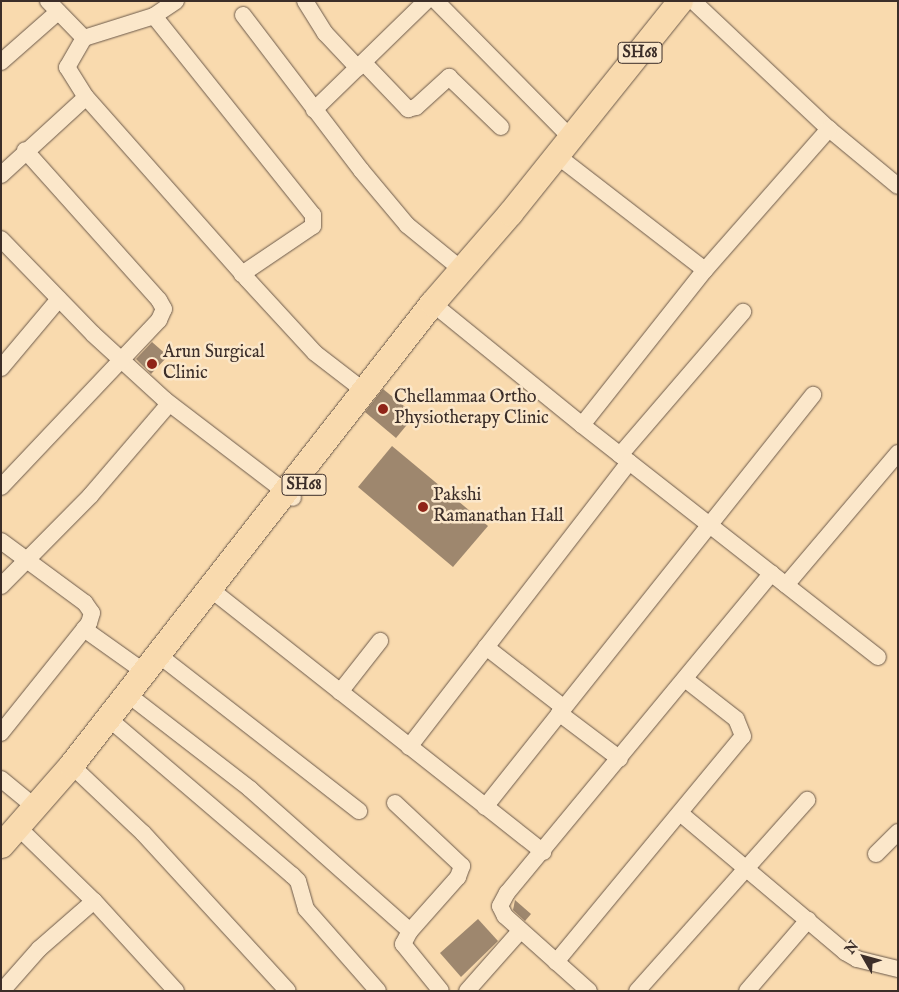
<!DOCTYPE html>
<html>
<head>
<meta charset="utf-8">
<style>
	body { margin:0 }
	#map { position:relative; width:899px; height:992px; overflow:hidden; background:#f9daae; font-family:"IM FELL English",serif }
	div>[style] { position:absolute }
	.building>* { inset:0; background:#9e876e }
	.roads { filter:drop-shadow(0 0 1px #6b594a) drop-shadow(0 0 1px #6b594a) }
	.minor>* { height:16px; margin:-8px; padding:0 8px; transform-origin:8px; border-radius:8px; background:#fbe7ca }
	.primary>* { height:25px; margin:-12.5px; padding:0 12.5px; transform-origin:12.5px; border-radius:12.5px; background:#f9daae }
	.dots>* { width:14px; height:14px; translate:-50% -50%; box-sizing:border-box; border:2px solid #fbe7ca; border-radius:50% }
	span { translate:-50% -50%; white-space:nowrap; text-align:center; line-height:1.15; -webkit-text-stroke:5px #fbe7ca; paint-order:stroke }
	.shield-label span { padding:1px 4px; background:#fbe7ca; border:1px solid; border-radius:4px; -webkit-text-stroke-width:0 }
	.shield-label { font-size:16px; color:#3c2e29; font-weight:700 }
	.poi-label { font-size:18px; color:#3c2e29 }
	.left { translate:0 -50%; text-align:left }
	.frame { position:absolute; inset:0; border:2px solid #3c2e29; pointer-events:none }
	.north { position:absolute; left:839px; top:932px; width:50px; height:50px; -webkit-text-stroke:4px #fbe7ca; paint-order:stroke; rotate:308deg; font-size:14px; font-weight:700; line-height:20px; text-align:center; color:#3c2e29 }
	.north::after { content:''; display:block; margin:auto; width:18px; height:22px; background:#3c2e29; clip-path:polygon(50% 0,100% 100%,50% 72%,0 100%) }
</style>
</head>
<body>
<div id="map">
	<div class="building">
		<div style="clip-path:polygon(152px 342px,168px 356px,151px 374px,136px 359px)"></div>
		<div style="clip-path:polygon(383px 389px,415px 415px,396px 438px,365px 412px)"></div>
		<div style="clip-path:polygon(392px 446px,488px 526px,453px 567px,358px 487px)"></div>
		<div style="clip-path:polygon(515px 900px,531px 914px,525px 921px,513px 910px)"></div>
		<div style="clip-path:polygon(478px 919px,498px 941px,461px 977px,440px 953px)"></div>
	</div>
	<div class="roads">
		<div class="minor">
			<div style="left:48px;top:1px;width:52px;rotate:45.8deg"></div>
			<div style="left:176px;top:1px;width:27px;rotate:146deg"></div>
			<div style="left:154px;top:16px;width:73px;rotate:162.6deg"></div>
			<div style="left:84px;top:38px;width:34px;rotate:120deg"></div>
			<div style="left:67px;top:67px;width:36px;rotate:58deg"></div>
			<div style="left:86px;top:97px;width:243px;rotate:48.5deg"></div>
			<div style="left:247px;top:279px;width:100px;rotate:47.4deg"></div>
			<div style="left:315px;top:353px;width:61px;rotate:37.6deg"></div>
			<div style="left:305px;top:1px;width:38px;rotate:58deg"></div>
			<div style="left:325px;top:33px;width:48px;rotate:46.7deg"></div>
			<div style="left:436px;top:1px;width:191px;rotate:45.4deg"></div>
			<div style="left:693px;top:1px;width:187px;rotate:43.3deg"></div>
			<div style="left:829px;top:129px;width:89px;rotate:39.6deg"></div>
			<div style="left:243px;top:15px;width:195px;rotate:52.7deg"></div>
			<div style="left:361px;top:170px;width:72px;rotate:50.1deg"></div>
			<div style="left:407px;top:225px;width:70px;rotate:39.2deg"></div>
			<div style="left:154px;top:16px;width:255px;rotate:51.4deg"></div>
			<div style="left:313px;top:215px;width:11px;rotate:90deg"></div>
			<div style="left:313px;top:226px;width:86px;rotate:145.9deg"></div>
			<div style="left:1px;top:62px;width:76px;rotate:-41.3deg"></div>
			<div style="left:364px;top:63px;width:64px;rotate:46.3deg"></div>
			<div style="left:408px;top:109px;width:8px;rotate:-14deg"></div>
			<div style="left:416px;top:107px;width:45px;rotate:-42.3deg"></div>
			<div style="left:449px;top:77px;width:72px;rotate:43.9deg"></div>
			<div style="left:314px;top:110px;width:156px;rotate:-44.2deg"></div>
			<div style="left:564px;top:161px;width:178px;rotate:37.7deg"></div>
			<div style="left:1px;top:175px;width:115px;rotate:-42.5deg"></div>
			<div style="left:1px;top:239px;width:132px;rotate:45.9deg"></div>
			<div style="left:93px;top:334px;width:98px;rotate:42.5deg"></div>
			<div style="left:165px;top:400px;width:161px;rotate:37.4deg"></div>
			<div style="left:432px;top:303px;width:193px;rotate:39.1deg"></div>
			<div style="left:582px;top:425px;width:376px;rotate:38.1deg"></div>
			<div style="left:1px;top:368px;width:90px;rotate:-50deg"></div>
			<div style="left:582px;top:425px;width:198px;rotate:-51.6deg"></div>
			<div style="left:705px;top:270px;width:188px;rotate:-48.7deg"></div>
			<div style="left:620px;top:455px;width:189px;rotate:-49.3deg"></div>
			<div style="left:1px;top:487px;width:230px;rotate:-46.6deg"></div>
			<div style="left:159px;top:320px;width:12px;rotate:-66deg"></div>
			<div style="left:164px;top:309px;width:10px;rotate:-119deg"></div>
			<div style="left:159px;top:300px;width:201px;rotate:-131.8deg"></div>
			<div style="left:1px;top:541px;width:104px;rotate:36.4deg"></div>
			<div style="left:85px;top:603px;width:12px;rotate:55deg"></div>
			<div style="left:92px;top:613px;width:10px;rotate:107deg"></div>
			<div style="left:89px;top:623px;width:141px;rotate:128.7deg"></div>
			<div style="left:786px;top:585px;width:173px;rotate:-49.7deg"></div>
			<div style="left:1px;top:586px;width:128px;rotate:-45.3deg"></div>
			<div style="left:91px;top:495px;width:120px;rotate:-49.4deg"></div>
			<div style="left:209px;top:588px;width:426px;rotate:38.3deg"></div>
			<div style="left:84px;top:629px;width:72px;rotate:35.4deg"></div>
			<div style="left:486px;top:647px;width:98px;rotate:37.9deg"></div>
			<div style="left:165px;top:660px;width:246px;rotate:37.9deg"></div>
			<div style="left:340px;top:692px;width:65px;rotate:-51.9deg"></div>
			<div style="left:126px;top:693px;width:157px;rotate:37.7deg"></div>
			<div style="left:250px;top:789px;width:214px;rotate:41.6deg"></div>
			<div style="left:410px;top:931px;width:15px;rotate:118deg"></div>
			<div style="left:403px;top:944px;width:60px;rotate:51deg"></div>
			<div style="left:559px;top:713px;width:76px;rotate:37deg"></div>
			<div style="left:115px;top:724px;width:233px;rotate:40.5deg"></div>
			<div style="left:292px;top:875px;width:8px;rotate:45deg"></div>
			<div style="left:298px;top:881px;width:29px;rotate:74deg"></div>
			<div style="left:306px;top:909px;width:109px;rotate:48.7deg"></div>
			<div style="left:409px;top:747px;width:360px;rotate:-52.3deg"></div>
			<div style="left:71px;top:765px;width:99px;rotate:43.4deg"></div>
			<div style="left:143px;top:833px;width:214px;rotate:47.5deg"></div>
			<div style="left:1px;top:779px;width:44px;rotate:39.5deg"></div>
			<div style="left:395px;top:803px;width:92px;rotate:43.2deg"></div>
			<div style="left:462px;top:866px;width:12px;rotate:110deg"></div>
			<div style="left:458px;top:877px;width:72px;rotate:131.6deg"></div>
			<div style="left:485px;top:807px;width:527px;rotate:-51.48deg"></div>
			<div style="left:680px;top:813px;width:216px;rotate:40.1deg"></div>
			<div style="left:845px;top:952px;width:14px;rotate:30deg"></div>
			<div style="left:857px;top:959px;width:42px;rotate:13.7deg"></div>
			<div style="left:25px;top:834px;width:96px;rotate:44.2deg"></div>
			<div style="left:94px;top:901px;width:122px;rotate:47.7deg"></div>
			<div style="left:876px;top:854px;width:31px;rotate:-45deg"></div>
			<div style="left:556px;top:962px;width:293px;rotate:-50.4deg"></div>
			<div style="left:743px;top:736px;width:18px;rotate:-112deg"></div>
			<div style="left:736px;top:719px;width:63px;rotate:-142deg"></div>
			<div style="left:2px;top:991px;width:56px;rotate:-48.6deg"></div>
			<div style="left:39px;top:949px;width:73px;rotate:-41.1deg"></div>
			<div style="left:467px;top:991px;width:80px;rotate:-48.5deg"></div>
			<div style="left:589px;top:991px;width:113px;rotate:-138.2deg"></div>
			<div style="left:505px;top:916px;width:11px;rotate:-117deg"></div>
			<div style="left:500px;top:906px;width:15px;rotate:-62deg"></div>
			<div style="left:507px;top:893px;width:415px;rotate:-50.4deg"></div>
			<div style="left:637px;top:991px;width:256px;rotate:-48.3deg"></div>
			<div style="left:747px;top:991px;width:94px;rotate:-49.3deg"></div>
		</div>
		<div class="primary">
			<div style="left:1px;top:845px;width:106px;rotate:-48.8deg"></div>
			<div style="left:71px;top:765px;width:586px;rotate:-52deg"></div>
			<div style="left:432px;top:303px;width:119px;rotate:-49.1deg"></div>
			<div style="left:510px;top:213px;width:272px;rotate:-51.3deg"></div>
		</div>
	</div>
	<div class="dots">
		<div style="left:152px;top:364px;background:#8f2418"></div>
		<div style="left:383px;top:409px;background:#8f2418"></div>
		<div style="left:423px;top:507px;background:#8f2418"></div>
	</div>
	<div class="shield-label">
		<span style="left:640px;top:53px">SH68</span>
		<span style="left:304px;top:485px">SH68</span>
	</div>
	<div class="poi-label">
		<span class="left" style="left:163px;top:364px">Arun Surgical<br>Clinic</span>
		<span class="left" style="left:394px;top:409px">Chellammaa Ortho<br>Physiotherapy Clinic</span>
		<span class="left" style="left:433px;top:507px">Pakshi<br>Ramanathan Hall</span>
	</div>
	<div class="frame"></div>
	<div class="north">N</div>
</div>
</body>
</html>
